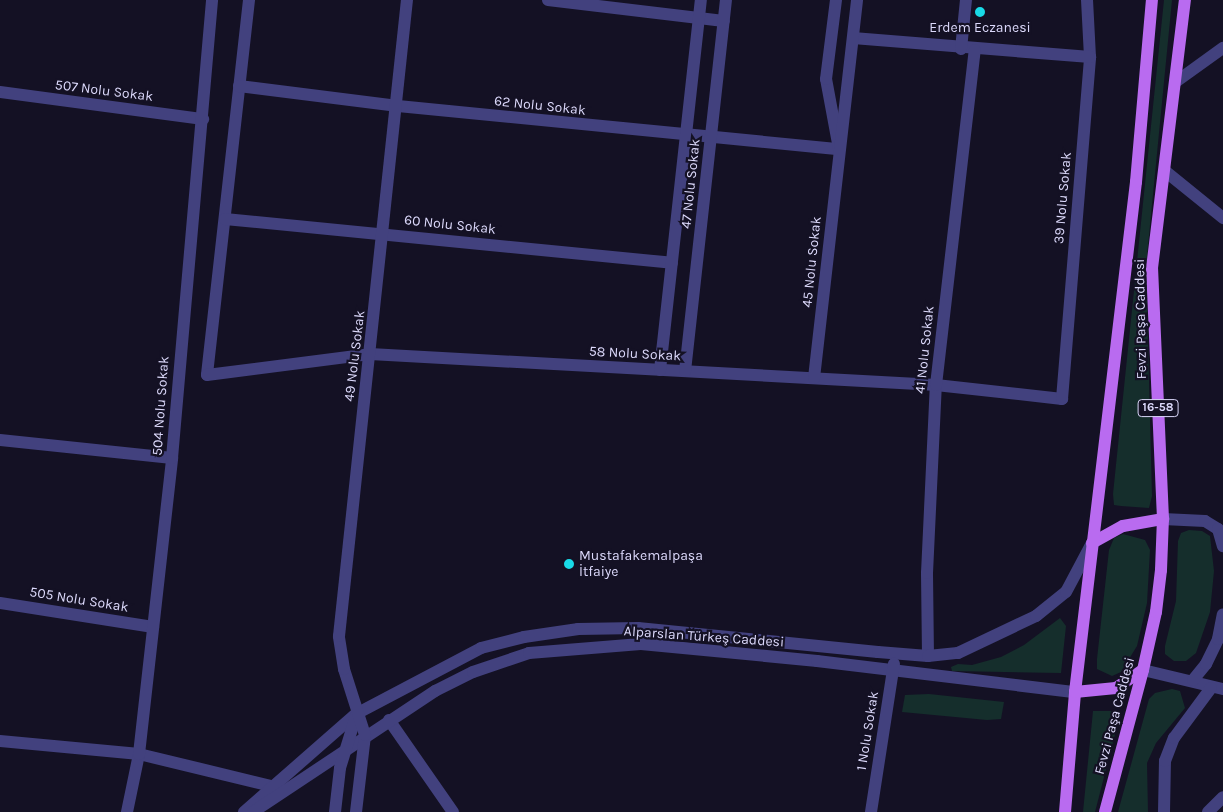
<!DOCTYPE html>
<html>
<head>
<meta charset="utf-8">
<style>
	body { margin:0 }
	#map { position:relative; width:1223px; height:812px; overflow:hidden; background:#141124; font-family:Karla,sans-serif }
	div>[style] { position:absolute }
	.green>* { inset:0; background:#152e2c }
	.minor>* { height:12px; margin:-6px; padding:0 6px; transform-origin:6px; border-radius:6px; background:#42417e }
	.major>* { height:12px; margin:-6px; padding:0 6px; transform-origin:6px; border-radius:6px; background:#b96bf0 }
	.dots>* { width:14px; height:14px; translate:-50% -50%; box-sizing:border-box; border:2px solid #141124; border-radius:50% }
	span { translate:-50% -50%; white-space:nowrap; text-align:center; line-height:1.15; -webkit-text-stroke:4.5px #141124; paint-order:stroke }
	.shield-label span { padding:1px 4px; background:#141124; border:1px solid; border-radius:4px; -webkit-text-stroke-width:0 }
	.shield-label { font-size:12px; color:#dcd9fb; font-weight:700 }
	.poi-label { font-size:14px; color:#dcd9fb }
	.left { translate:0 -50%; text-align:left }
	.street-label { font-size:14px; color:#dcd9fb }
</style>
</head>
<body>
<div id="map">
	<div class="green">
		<div style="clip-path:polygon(1164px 0,1172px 0,1146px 266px,1152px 496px,1149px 508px,1121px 506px,1114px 505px,1113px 494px)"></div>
		<div style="clip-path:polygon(1189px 530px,1202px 531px,1210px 536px,1214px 571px,1210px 612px,1196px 653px,1186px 661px,1174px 661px,1165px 654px,1165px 646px,1176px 601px,1178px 541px,1181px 533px)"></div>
		<div style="clip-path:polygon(1123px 534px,1145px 540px,1150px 550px,1147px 603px,1137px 646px,1121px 672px,1112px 676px,1097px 669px,1097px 659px,1109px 550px,1114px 538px)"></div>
		<div style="clip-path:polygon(1060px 618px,1066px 626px,1061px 673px,952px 671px,951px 667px,958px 664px,972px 665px,1001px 657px,1024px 645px)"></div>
		<div style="clip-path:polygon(1172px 689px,1180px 691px,1185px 708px,1156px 743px,1147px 763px,1148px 812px,1118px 812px,1149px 699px,1155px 693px)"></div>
		<div style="clip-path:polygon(929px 694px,1004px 702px,1001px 719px,987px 720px,902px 712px,905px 695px)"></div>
		<div style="clip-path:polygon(1093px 711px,1121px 711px,1095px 812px,1083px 812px)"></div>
	</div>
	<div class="minor">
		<div style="left:249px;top:0;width:377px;rotate:96.4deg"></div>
		<div style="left:207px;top:375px;width:164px;rotate:-7.3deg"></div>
		<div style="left:370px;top:354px;width:567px;rotate:3.13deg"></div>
		<div style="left:936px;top:385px;width:127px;rotate:6.3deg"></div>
		<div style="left:1062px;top:399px;width:343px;rotate:-85.3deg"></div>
		<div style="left:1090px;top:57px;width:57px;rotate:-93deg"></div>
		<div style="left:548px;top:0;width:177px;rotate:6.8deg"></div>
		<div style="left:853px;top:38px;width:238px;rotate:4.6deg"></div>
		<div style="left:961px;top:49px;width:49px;rotate:-84.2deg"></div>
		<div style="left:1177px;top:81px;width:57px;rotate:-35.7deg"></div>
		<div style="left:239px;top:86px;width:160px;rotate:7.2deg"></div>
		<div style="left:398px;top:106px;width:443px;rotate:5.6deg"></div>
		<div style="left:839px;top:149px;width:71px;rotate:-100.5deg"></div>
		<div style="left:826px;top:79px;width:80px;rotate:-82.8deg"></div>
		<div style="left:0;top:92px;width:205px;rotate:7.6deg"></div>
		<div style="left:1165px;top:171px;width:75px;rotate:39deg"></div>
		<div style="left:225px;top:219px;width:449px;rotate:5.6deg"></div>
		<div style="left:660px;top:370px;width:372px;rotate:-83.7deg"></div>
		<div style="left:685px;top:371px;width:373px;rotate:-83.7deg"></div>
		<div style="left:814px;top:378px;width:380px;rotate:-83.5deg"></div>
		<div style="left:0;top:440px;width:173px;rotate:6deg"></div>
		<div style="left:1163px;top:519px;width:42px;rotate:2.7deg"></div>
		<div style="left:1205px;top:521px;width:15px;rotate:32deg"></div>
		<div style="left:1218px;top:529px;width:18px;rotate:74deg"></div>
		<div style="left:0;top:603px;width:155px;rotate:8.9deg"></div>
		<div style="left:928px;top:656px;width:83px;rotate:-90.7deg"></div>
		<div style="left:927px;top:573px;width:188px;rotate:-87.3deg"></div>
		<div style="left:936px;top:385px;width:337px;rotate:-83.4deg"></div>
		<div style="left:1143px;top:670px;width:82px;rotate:13.4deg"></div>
		<div style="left:1193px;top:680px;width:21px;rotate:-51deg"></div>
		<div style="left:1206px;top:664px;width:28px;rotate:-64deg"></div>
		<div style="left:1218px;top:639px;width:25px;rotate:-79deg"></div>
		<div style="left:389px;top:720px;width:112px;rotate:55.2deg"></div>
		<div style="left:0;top:741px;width:140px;rotate:5.3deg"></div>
		<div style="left:139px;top:754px;width:136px;rotate:13.6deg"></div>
		<div style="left:127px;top:812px;width:59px;rotate:-78.3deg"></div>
		<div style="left:139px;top:754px;width:298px;rotate:-83.6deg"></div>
		<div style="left:172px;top:458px;width:460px;rotate:-85deg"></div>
		<div style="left:244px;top:812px;width:149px;rotate:-41.2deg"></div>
		<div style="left:356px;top:714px;width:141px;rotate:-27.8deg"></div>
		<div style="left:481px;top:648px;width:44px;rotate:-14.3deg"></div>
		<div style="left:524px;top:637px;width:55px;rotate:-8.4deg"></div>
		<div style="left:578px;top:629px;width:60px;rotate:-1deg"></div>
		<div style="left:638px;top:628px;width:241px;rotate:5.7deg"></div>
		<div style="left:878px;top:652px;width:50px;rotate:4.6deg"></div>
		<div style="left:928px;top:656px;width:30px;rotate:-6deg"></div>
		<div style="left:958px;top:653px;width:86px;rotate:-25.4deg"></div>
		<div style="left:1036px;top:616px;width:38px;rotate:-39deg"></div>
		<div style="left:1066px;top:592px;width:55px;rotate:-62deg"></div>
		<div style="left:253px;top:812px;width:219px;rotate:-33.6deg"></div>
		<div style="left:435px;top:691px;width:42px;rotate:-26.6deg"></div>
		<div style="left:473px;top:672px;width:59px;rotate:-18.7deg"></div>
		<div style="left:529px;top:653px;width:112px;rotate:-4.6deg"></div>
		<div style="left:641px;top:644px;width:177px;rotate:5.5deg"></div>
		<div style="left:817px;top:661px;width:260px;rotate:6.9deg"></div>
		<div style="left:335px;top:812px;width:44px;rotate:-83.5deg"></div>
		<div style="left:340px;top:768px;width:54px;rotate:-72.9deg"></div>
		<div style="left:356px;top:812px;width:78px;rotate:-83.3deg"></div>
		<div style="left:365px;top:735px;width:69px;rotate:-107.7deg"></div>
		<div style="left:344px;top:669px;width:33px;rotate:-99deg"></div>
		<div style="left:339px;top:636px;width:640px;rotate:-83.9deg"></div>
		<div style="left:871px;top:812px;width:150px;rotate:-81.2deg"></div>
		<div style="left:1164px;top:812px;width:51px;rotate:-88.9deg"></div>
		<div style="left:1165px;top:761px;width:25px;rotate:-69deg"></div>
		<div style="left:1174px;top:738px;width:62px;rotate:-53.5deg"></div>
		<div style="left:1208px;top:812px;width:21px;rotate:-45deg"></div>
	</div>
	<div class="major">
		<div style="left:1092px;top:543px;width:35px;rotate:-29deg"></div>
		<div style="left:1123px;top:526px;width:41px;rotate:-9.9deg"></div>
		<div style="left:1075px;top:692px;width:41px;rotate:-5.6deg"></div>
		<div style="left:1116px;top:688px;width:32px;rotate:-34deg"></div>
		<div style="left:1065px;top:812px;width:120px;rotate:-85.2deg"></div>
		<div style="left:1075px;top:692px;width:514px;rotate:-83.18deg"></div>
		<div style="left:1136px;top:182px;width:183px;rotate:-85deg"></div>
		<div style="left:1105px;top:812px;width:147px;rotate:-75deg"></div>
		<div style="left:1143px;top:670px;width:59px;rotate:-77.4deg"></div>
		<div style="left:1156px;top:612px;width:42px;rotate:-83.2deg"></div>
		<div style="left:1161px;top:570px;width:51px;rotate:-87.8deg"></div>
		<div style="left:1163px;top:519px;width:251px;rotate:-92.5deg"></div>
		<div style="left:1152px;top:268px;width:270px;rotate:-83deg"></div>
	</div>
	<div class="dots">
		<div style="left:980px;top:12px;background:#19dae7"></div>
		<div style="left:569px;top:564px;background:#19dae7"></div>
	</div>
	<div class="shield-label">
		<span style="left:1158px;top:408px">16-58</span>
	</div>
	<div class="poi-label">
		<span style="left:980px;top:28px">Erdem Eczanesi</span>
		<span class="left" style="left:579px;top:564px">Mustafakemalpaşa<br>İtfaiye</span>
	</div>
	<div class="street-label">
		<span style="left:104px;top:91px;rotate:7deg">507 Nolu Sokak</span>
		<span style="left:540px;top:106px;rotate:6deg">62 Nolu Sokak</span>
		<span style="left:691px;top:184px;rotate:-84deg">47 Nolu Sokak</span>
		<span style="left:1063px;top:198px;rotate:-85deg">39 Nolu Sokak</span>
		<span style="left:450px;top:225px;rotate:6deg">60 Nolu Sokak</span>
		<span style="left:812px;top:262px;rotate:-84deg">45 Nolu Sokak</span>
		<span style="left:1141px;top:319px;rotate:-91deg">Fevzi Paşa Caddesi</span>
		<span style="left:925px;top:350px;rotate:-84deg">41 Nolu Sokak</span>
		<span style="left:635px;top:354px;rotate:3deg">58 Nolu Sokak</span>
		<span style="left:355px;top:356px;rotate:-83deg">49 Nolu Sokak</span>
		<span style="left:161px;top:406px;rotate:-86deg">504 Nolu Sokak</span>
		<span style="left:79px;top:600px;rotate:9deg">505 Nolu Sokak</span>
		<span style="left:704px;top:637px;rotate:4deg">Alparslan Türkeş Caddesi</span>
		<span style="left:1115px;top:716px;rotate:-75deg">Fevzi Paşa Caddesi</span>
		<span style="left:868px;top:731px;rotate:-81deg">1 Nolu Sokak</span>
	</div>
</div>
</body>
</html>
